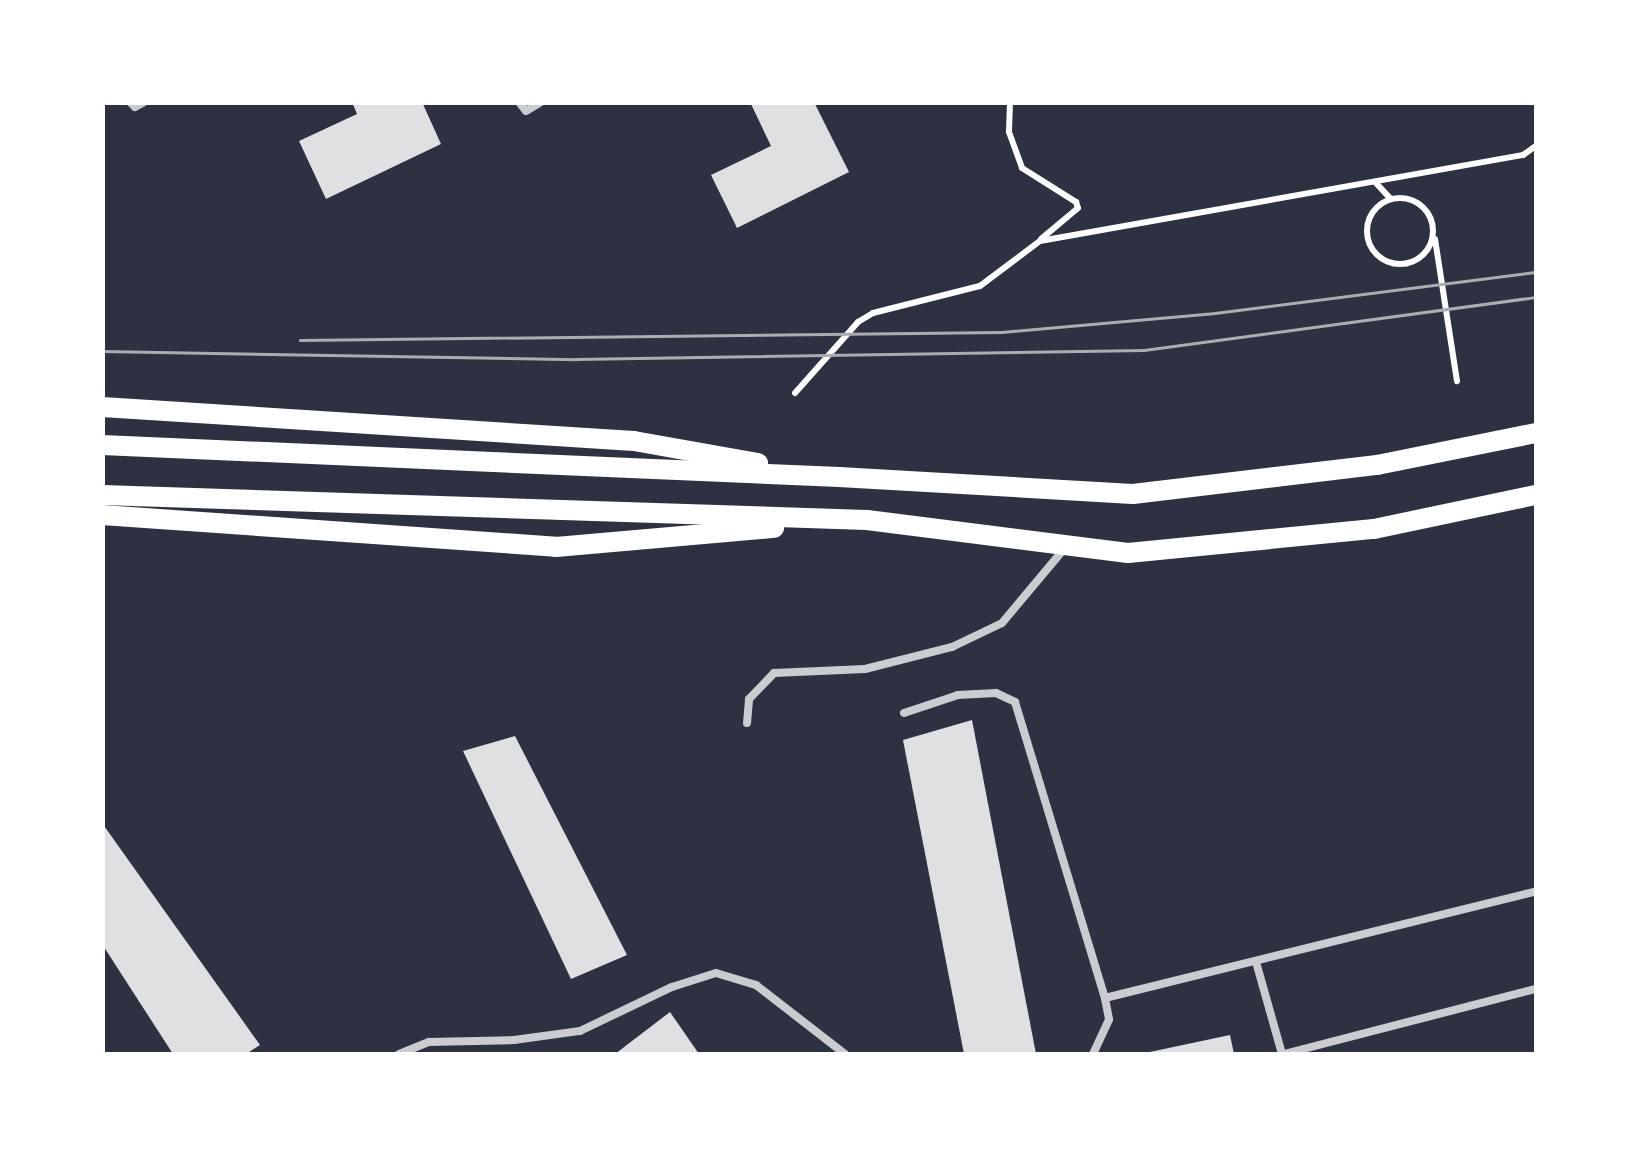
<!DOCTYPE html>
<html>
<head>
<meta charset="utf-8">
<style>
	body { margin:0 }
	#map { position:relative; width:1639px; height:1157px; overflow:hidden; background:#2d3142; font-family:Merriweather,serif }
	div>[style] { position:absolute }
	.building>* { inset:0; background:#e0e0e3 }
	.path>* { height:6px; margin:-3px; padding:0 3px; transform-origin:3px; border-radius:3px; background:#fff }
	.path>.ring { margin:-3px; padding:0; box-sizing:content-box; background:none; border:6px solid #fff; border-radius:50% }
	.service>* { height:8px; margin:-4px; padding:0 4px; transform-origin:4px; border-radius:4px; background:#caccd0 }
	.secondary>* { height:20px; margin:-10px; padding:0 10px; transform-origin:10px; border-radius:10px; background:#fff }
	.tram>* { height:2.5px; margin:-1.25px; padding:0 1.25px; transform-origin:1.25px; border-radius:1.25px; background:#abadb3 }
	span { translate:-50% -50%; white-space:nowrap; text-align:center; line-height:1.15; -webkit-text-stroke:9px #fff; paint-order:stroke }
	.frame { position:absolute; inset:0; border:105px solid #fff; pointer-events:none }
</style>
</head>
<body>
<div id="map">
	<div class="building">
		<div style="clip-path:polygon(352px 102px,422px 102px,441px 144px,326px 199px,299px 141px,357px 114px)"></div>
		<div style="clip-path:polygon(750px 102px,814px 102px,849px 172px,737px 228px,711px 175px,771px 146px)"></div>
		<div style="clip-path:polygon(972px 720px,1036px 1054px,964px 1054px,903px 740px)"></div>
		<div style="clip-path:polygon(515px 736px,627px 955px,571px 979px,463px 751px)"></div>
		<div style="clip-path:polygon(102px 823px,260px 1045px,246px 1054px,173px 1054px,102px 944px)"></div>
		<div style="clip-path:polygon(670px 1012px,699px 1054px,615px 1054px)"></div>
		<div style="clip-path:polygon(1230px 1035px,1234px 1054px,1145px 1054px,1145px 1053px)"></div>
	</div>
	<div class="path">
		<div style="left:1010px;top:102px;width:30px;rotate:92deg"></div>
		<div style="left:1009px;top:132px;width:38px;rotate:70deg"></div>
		<div style="left:1022px;top:168px;width:64px;rotate:32.2deg"></div>
		<div style="left:1076px;top:202px;width:6px;rotate:72deg"></div>
		<div style="left:1078px;top:208px;width:48px;rotate:140deg"></div>
		<div style="left:1375px;top:182px;width:22px;rotate:47deg"></div>
		<div class="ring" style="left:1367px;top:198px;width:60px;height:60px"></div>
		<div style="left:1435px;top:239px;width:144px;rotate:81.2deg"></div>
		<div style="left:795px;top:393px;width:95px;rotate:-48.4deg"></div>
		<div style="left:858px;top:322px;width:17px;rotate:-31deg"></div>
		<div style="left:873px;top:313px;width:110px;rotate:-14.2deg"></div>
		<div style="left:980px;top:286px;width:75px;rotate:-36.9deg"></div>
		<div style="left:1040px;top:241px;width:491px;rotate:-10.1deg"></div>
		<div style="left:1523px;top:155px;width:16px;rotate:-35deg"></div>
	</div>
	<div class="service">
		<div style="left:130px;top:102px;width:7px;rotate:45deg"></div>
		<div style="left:135px;top:107px;width:10px;rotate:-29deg"></div>
		<div style="left:519px;top:102px;width:11px;rotate:52deg"></div>
		<div style="left:526px;top:111px;width:17px;rotate:-31deg"></div>
		<div style="left:904px;top:713px;width:57px;rotate:-18.4deg"></div>
		<div style="left:958px;top:695px;width:38px;rotate:-3deg"></div>
		<div style="left:996px;top:693px;width:21px;rotate:25deg"></div>
		<div style="left:1015px;top:702px;width:309px;rotate:73.1deg"></div>
		<div style="left:747px;top:723px;width:24px;rotate:-85deg"></div>
		<div style="left:749px;top:699px;width:36px;rotate:-46deg"></div>
		<div style="left:774px;top:673px;width:91px;rotate:-2.5deg"></div>
		<div style="left:865px;top:669px;width:90px;rotate:-14.2deg"></div>
		<div style="left:952px;top:647px;width:55px;rotate:-25.6deg"></div>
		<div style="left:1002px;top:623px;width:97px;rotate:-50deg"></div>
		<div style="left:1256px;top:962px;width:96px;rotate:74.2deg"></div>
		<div style="left:399px;top:1054px;width:32px;rotate:-22deg"></div>
		<div style="left:429px;top:1042px;width:85px;rotate:-1.3deg"></div>
		<div style="left:514px;top:1040px;width:67px;rotate:-7.8deg"></div>
		<div style="left:580px;top:1031px;width:102px;rotate:-25.6deg"></div>
		<div style="left:672px;top:987px;width:46px;rotate:-17.7deg"></div>
		<div style="left:716px;top:973px;width:42px;rotate:16.7deg"></div>
		<div style="left:756px;top:985px;width:113px;rotate:37.8deg"></div>
		<div style="left:1093px;top:1054px;width:38px;rotate:-65deg"></div>
		<div style="left:1109px;top:1019px;width:21px;rotate:-101deg"></div>
		<div style="left:1105px;top:998px;width:444px;rotate:-13.9deg"></div>
		<div style="left:1284px;top:1054px;width:260px;rotate:-14.5deg"></div>
	</div>
	<div class="secondary">
		<div style="left:102px;top:407px;width:533px;rotate:3.66deg"></div>
		<div style="left:634px;top:441px;width:126px;rotate:10.1deg"></div>
		<div style="left:102px;top:445px;width:738px;rotate:2.49deg"></div>
		<div style="left:839px;top:477px;width:294px;rotate:3.3deg"></div>
		<div style="left:1133px;top:494px;width:246px;rotate:-6.8deg"></div>
		<div style="left:1377px;top:465px;width:162px;rotate:-11.4deg"></div>
		<div style="left:102px;top:495px;width:765px;rotate:1.87deg"></div>
		<div style="left:867px;top:520px;width:263px;rotate:7.2deg"></div>
		<div style="left:1128px;top:553px;width:247px;rotate:-5.6deg"></div>
		<div style="left:1374px;top:529px;width:166px;rotate:-11.9deg"></div>
		<div style="left:102px;top:515px;width:455px;rotate:4deg"></div>
		<div style="left:556px;top:547px;width:219px;rotate:-5deg"></div>
	</div>
	<div class="tram">
		<div style="left:300px;top:340px;width:702px;rotate:-0.65deg"></div>
		<div style="left:1002px;top:332px;width:214px;rotate:-5.1deg"></div>
		<div style="left:1215px;top:313px;width:324px;rotate:-7.3deg"></div>
		<div style="left:102px;top:351px;width:474px;rotate:1deg"></div>
		<div style="left:576px;top:359px;width:568px;rotate:-0.91deg"></div>
		<div style="left:1144px;top:350px;width:396px;rotate:-7.7deg"></div>
	</div>
	<div class="frame"></div>
</div>
</body>
</html>
